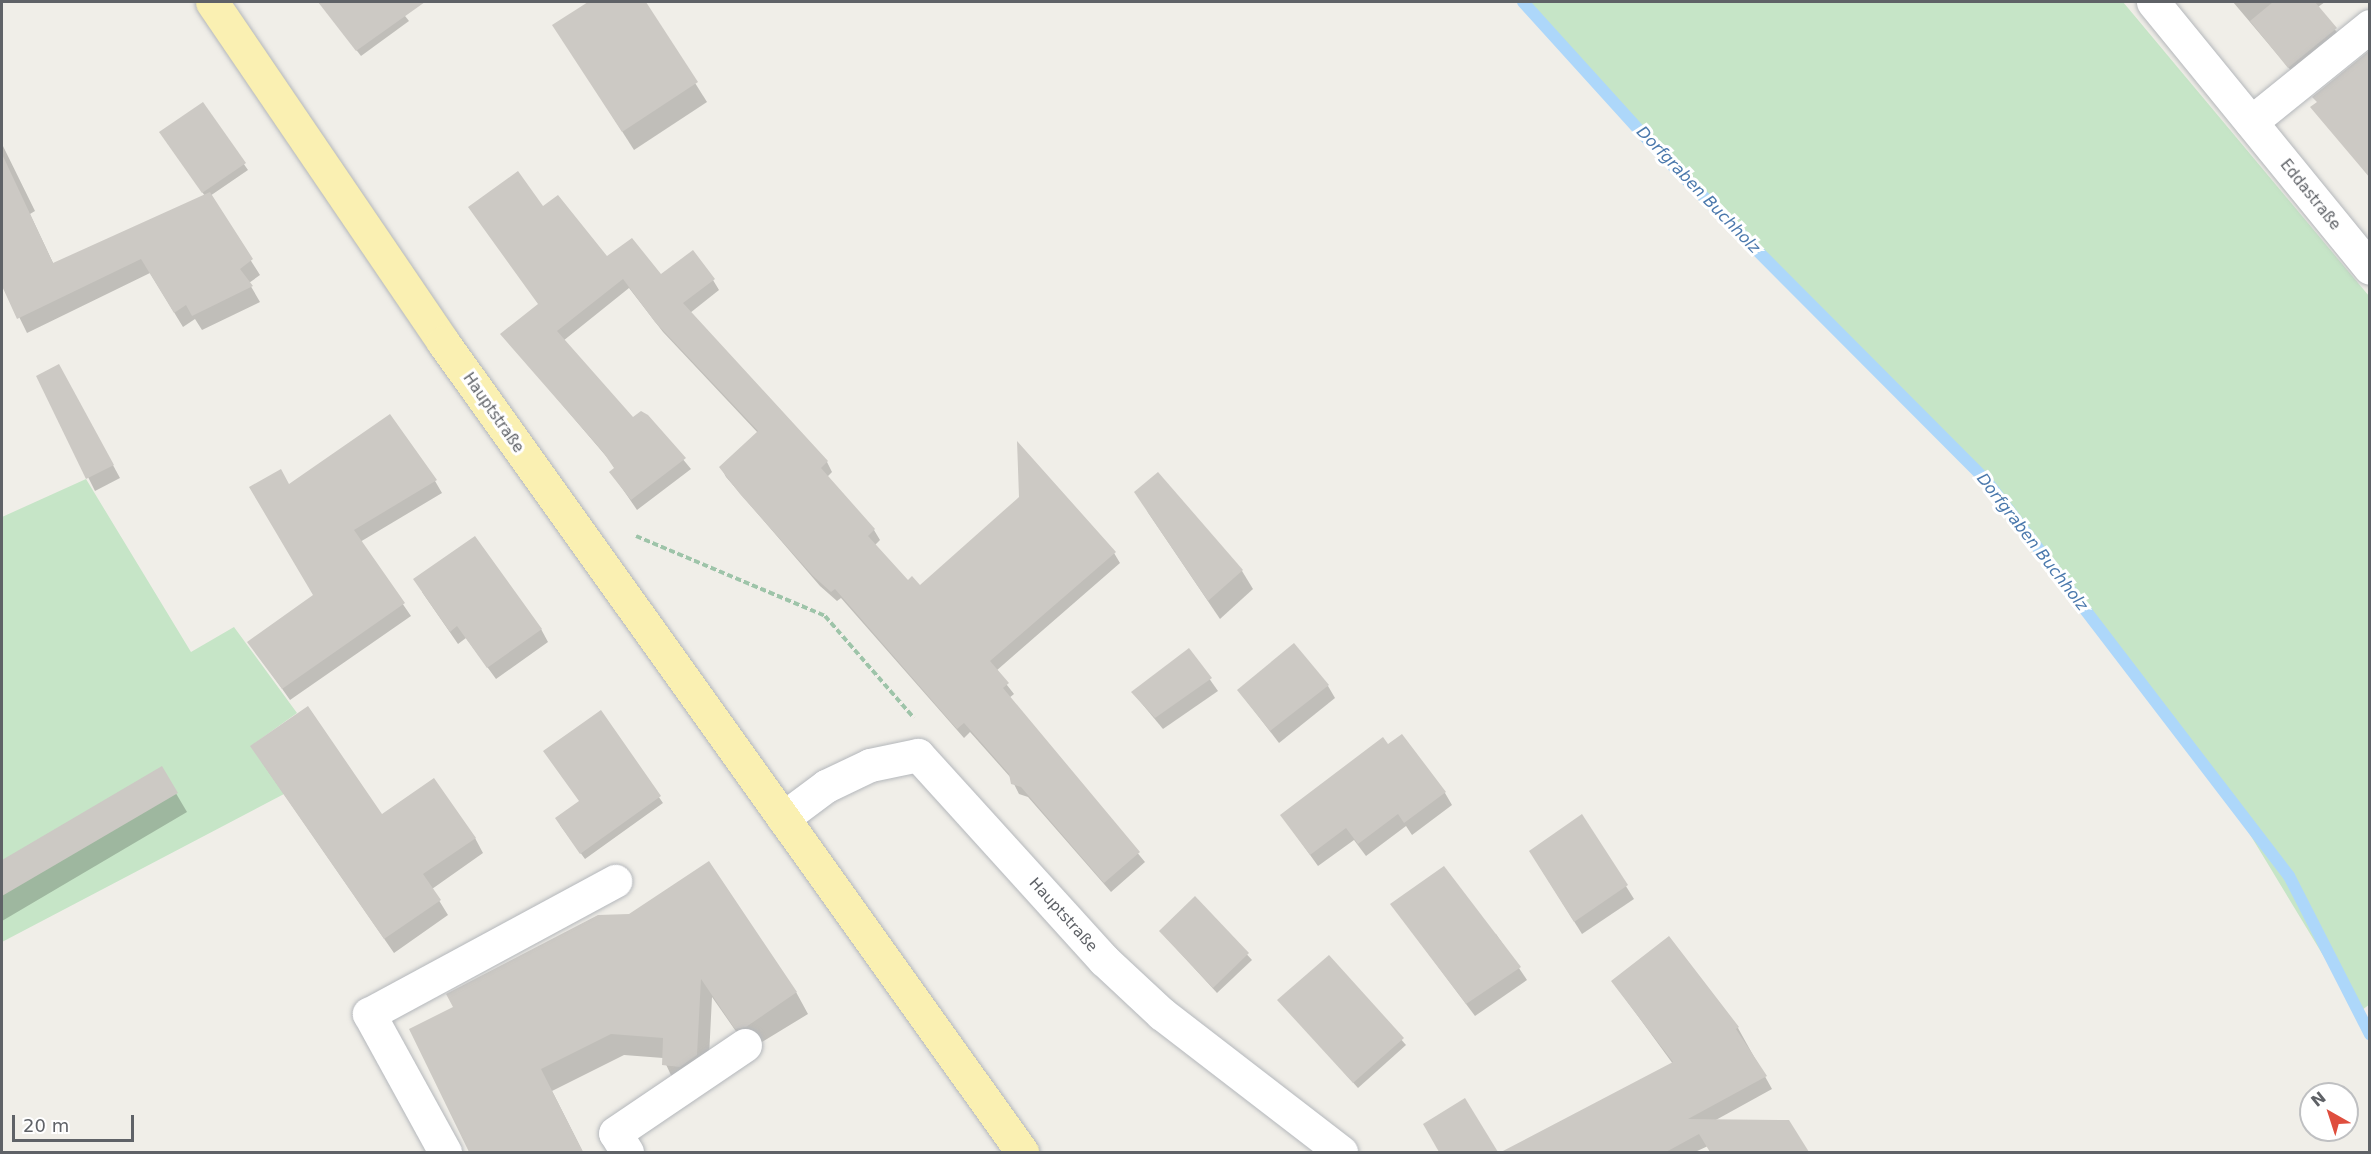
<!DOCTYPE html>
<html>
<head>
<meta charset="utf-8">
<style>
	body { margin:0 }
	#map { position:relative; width:2371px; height:1154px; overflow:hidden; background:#f0eee8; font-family:"DejaVu Sans",sans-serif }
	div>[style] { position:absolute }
	.green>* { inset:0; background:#c6e5c7 }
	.shadow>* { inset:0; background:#0003 }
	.stream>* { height:12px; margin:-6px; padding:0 6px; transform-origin:6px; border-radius:6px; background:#add7fa }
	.building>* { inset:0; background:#ccc9c4 }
	.path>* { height:4px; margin-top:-2px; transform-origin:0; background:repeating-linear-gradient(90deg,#9ec4a9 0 6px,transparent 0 9px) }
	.roads { filter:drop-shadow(0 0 2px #b4b7bb) drop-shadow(0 0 2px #b4b7bb) }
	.minor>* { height:33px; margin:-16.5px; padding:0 16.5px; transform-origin:16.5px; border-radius:16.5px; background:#fff }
	.major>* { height:33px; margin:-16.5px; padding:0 16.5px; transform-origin:16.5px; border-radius:16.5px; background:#faf0b2 }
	span { translate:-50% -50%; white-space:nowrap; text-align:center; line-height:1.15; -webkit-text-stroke:6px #fff; paint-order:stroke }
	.street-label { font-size:15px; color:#5f6267 }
	.water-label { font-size:16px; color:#4a78ac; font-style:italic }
	.frame { position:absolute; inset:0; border:3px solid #5f6267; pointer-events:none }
	.north { position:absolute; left:2299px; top:1082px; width:60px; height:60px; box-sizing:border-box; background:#fff; border:2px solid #bfc0c2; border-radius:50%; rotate:321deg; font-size:16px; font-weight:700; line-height:24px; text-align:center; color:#5f6267 }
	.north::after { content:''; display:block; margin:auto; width:21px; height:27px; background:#df4e3e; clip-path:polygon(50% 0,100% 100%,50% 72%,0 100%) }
	.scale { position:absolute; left:12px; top:1115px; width:122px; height:27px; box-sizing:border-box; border:3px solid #5f6267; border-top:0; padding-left:8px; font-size:18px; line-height:21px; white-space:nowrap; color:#5f6267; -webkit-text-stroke:4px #fff; paint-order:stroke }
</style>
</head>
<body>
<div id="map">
	<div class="green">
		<div style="clip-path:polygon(1523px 2px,2123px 2px,2369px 296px,2370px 1004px,2358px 1013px,2237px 813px,1963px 458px,1657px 150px)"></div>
		<div style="clip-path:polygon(86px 479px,191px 652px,234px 627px,297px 713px,251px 746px,284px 794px,2px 942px,2px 517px)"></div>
	</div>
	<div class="shadow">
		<div style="clip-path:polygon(319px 2px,394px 2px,409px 21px,361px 56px)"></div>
		<div style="clip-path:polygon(591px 2px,644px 2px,707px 102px,634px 150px,554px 25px)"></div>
		<div style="clip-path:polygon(2233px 2px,2325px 2px,2318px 7px,2339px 35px,2293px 73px)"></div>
		<div style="clip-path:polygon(202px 104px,248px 170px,210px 196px,260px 275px,249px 283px,260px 302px,202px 330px,195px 319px,183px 327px,150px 273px,27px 333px,2px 282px,2px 144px,35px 211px,30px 214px,54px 265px,205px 196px,164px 138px)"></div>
		<div style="clip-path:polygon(542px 208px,607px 258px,661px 276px,713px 280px,719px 290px,690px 313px,827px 462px,832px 472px,827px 477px,874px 530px,880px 540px,875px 545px,908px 582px,920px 587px,1114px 553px,1120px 563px,996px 671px,1014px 694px,1009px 698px,1145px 862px,1111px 892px,1028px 797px,1019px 794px,1011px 778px,970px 732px,964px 738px,841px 598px,837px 601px,820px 586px,726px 477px,721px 467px,758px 433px,663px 332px,629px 288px,563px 341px,633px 419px,647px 416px,691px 469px,637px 510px,611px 472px,615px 469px,611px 462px,502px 334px,539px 305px)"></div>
		<div style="clip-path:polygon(38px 377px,66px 379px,120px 478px,95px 491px)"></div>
		<div style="clip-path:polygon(435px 481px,442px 493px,360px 542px,411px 616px,290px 700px,249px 642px,315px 595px,289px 486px)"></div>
		<div style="clip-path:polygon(1147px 511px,1242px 571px,1253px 589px,1220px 619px)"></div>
		<div style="clip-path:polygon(422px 592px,541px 629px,548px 642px,496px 679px,466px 638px,458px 644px)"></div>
		<div style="clip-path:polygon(1189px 650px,1218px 691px,1163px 729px,1133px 693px)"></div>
		<div style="clip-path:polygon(1328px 686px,1335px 698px,1279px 743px,1239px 691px)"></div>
		<div style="clip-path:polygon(600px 712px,663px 803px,585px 859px,560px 825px,580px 802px)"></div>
		<div style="clip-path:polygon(1388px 746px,1445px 793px,1452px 805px,1412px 835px,1406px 826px,1366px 856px,1354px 840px,1318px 866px,1282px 816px)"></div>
		<div style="clip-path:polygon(261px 761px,381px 816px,475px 838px,483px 853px,432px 889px,448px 915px,394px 953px)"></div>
		<div style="clip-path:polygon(161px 768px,187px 812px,2px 921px,2px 862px)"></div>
		<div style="clip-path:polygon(1582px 816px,1634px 899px,1582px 934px,1538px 864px)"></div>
		<div style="clip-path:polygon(1195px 898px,1252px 960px,1217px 993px,1160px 931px)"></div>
		<div style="clip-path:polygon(1392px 905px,1496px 934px,1527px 980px,1475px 1016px)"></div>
		<div style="clip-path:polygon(598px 917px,796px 992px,808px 1014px,749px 1050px,712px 997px,708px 1077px,676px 1086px,663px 1058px,624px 1055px,552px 1091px,583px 1152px,471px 1152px,411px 1030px,455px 1008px)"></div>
		<div style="clip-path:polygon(1668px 938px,1738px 1028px,1772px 1089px,1714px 1121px,1788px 1122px,1805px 1152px,1712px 1152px,1708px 1146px,1695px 1152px,1561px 1152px,1549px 1129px,1673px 1064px,1613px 982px)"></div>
		<div style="clip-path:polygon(1329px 957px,1406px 1045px,1358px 1088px,1279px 1000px)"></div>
		<div style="clip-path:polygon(1464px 1100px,1496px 1152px,1441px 1152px,1425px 1124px)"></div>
	</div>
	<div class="stream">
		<div style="left:1523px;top:2px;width:200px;rotate:47.8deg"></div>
		<div style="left:1657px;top:150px;width:465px;rotate:45.1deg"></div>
		<div style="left:1985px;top:479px;width:500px;rotate:52.56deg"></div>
		<div style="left:2289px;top:876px;width:178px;rotate:62.9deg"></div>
	</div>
	<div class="building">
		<div style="clip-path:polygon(318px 2px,425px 2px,356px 51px)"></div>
		<div style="clip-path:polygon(588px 2px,646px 2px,698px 82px,622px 132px,552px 25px)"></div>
		<div style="clip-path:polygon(2273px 2px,2315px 2px,2337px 28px,2288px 68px,2250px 21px)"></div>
		<div style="clip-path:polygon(2370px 50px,2370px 178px,2310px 107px,2317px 102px,2312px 97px)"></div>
		<div style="clip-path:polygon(203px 102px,246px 163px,202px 193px,159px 132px)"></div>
		<div style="clip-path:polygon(2px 154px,53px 263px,210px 192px,253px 259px,240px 269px,253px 286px,192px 316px,186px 305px,174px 313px,141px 259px,17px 319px,2px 286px)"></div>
		<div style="clip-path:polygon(518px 171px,543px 206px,558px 195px,607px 256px,632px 238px,661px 274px,693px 250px,715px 279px,683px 303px,828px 461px,821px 468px,875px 529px,868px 536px,908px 580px,912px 576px,920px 585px,1019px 497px,1017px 441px,1116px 552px,990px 661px,1009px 683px,1003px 688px,1140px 852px,1104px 883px,1021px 787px,1011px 784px,1009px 774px,964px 723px,957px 729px,835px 589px,831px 592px,813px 576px,740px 494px,719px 467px,758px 431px,655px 322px,623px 279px,557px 331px,633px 417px,641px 411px,648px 415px,686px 458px,631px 500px,609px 472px,614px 468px,603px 452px,500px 334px,538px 304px,468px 207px)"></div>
		<div style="clip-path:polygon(59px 364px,114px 465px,86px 479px,36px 376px)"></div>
		<div style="clip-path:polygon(390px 414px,437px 480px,354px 530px,405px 603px,282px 689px,247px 642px,313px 595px,249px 487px,281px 469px,289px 484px)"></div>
		<div style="clip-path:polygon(1158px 472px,1243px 570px,1208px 601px,1134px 492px)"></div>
		<div style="clip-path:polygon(475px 536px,542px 629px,487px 668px,457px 626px,450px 632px,413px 579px)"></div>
		<div style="clip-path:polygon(1294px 643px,1329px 685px,1270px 731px,1237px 690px)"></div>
		<div style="clip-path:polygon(1189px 648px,1212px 678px,1155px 718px,1131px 692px)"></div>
		<div style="clip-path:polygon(308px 706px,382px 814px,434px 778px,476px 838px,423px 874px,441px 900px,384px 939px,250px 746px)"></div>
		<div style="clip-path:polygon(601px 710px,661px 796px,580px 854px,555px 818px,579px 801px,543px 751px)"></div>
		<div style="clip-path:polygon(1402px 734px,1446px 792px,1404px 823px,1398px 814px,1358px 844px,1346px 828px,1310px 855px,1280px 815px,1383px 737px,1388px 744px)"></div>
		<div style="clip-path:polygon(162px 766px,178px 793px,2px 896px,2px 860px)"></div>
		<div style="clip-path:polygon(1582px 814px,1628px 885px,1574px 922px,1529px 851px)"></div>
		<div style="clip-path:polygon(709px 861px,797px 992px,746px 1027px,735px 1029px,701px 979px,697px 1055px,680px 1067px,662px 1065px,663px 1038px,611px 1034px,541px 1069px,583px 1152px,469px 1152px,409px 1029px,453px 1007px,446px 994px,598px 915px,629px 914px)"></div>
		<div style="clip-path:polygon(1444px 866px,1521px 967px,1466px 1004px,1390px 904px)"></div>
		<div style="clip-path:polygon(1195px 896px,1249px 953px,1213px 988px,1159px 931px)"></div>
		<div style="clip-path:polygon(1669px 936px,1739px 1027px,1736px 1029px,1767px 1076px,1688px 1119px,1789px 1120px,1809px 1152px,1710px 1152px,1699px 1134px,1666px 1152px,1501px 1152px,1673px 1062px,1611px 981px)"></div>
		<div style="clip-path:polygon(1329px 955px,1404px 1038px,1353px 1083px,1277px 1000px)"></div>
		<div style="clip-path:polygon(1465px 1098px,1498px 1152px,1439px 1152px,1423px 1124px)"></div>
	</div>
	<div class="path">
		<div style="left:636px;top:536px;width:205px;rotate:22.9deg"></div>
		<div style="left:825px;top:616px;width:135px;rotate:48.9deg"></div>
	</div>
	<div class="roads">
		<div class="minor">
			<div style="left:2153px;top:2px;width:343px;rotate:50.8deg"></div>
			<div style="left:2251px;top:122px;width:153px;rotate:-38.9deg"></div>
			<div style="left:783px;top:818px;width:54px;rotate:-36.7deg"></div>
			<div style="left:826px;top:786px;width:49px;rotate:-25.5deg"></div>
			<div style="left:870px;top:765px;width:49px;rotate:-11.8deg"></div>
			<div style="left:918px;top:755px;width:277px;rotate:47.8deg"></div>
			<div style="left:1104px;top:960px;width:79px;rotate:43deg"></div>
			<div style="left:1162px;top:1014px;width:226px;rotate:37.6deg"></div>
			<div style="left:445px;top:1152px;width:158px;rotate:-118.8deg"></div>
			<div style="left:369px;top:1014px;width:280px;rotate:-28.4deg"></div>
			<div style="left:627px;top:1152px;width:22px;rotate:-122deg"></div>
			<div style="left:615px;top:1133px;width:157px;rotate:-34.1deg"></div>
		</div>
		<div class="major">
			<div style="left:212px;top:2px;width:411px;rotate:55.8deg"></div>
			<div style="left:443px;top:342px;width:996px;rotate:54.44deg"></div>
		</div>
	</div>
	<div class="street-label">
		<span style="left:2310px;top:195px;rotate:51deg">Eddastraße</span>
		<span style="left:493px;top:413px;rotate:55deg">Hauptstraße</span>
		<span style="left:1063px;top:915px;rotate:48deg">Hauptstraße</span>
	</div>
	<div class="water-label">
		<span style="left:1698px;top:190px;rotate:46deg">Dorfgraben Buchholz</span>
		<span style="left:2032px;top:542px;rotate:52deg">Dorfgraben Buchholz</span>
	</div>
	<div class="frame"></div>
	<div class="north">N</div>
	<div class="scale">20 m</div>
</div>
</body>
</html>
